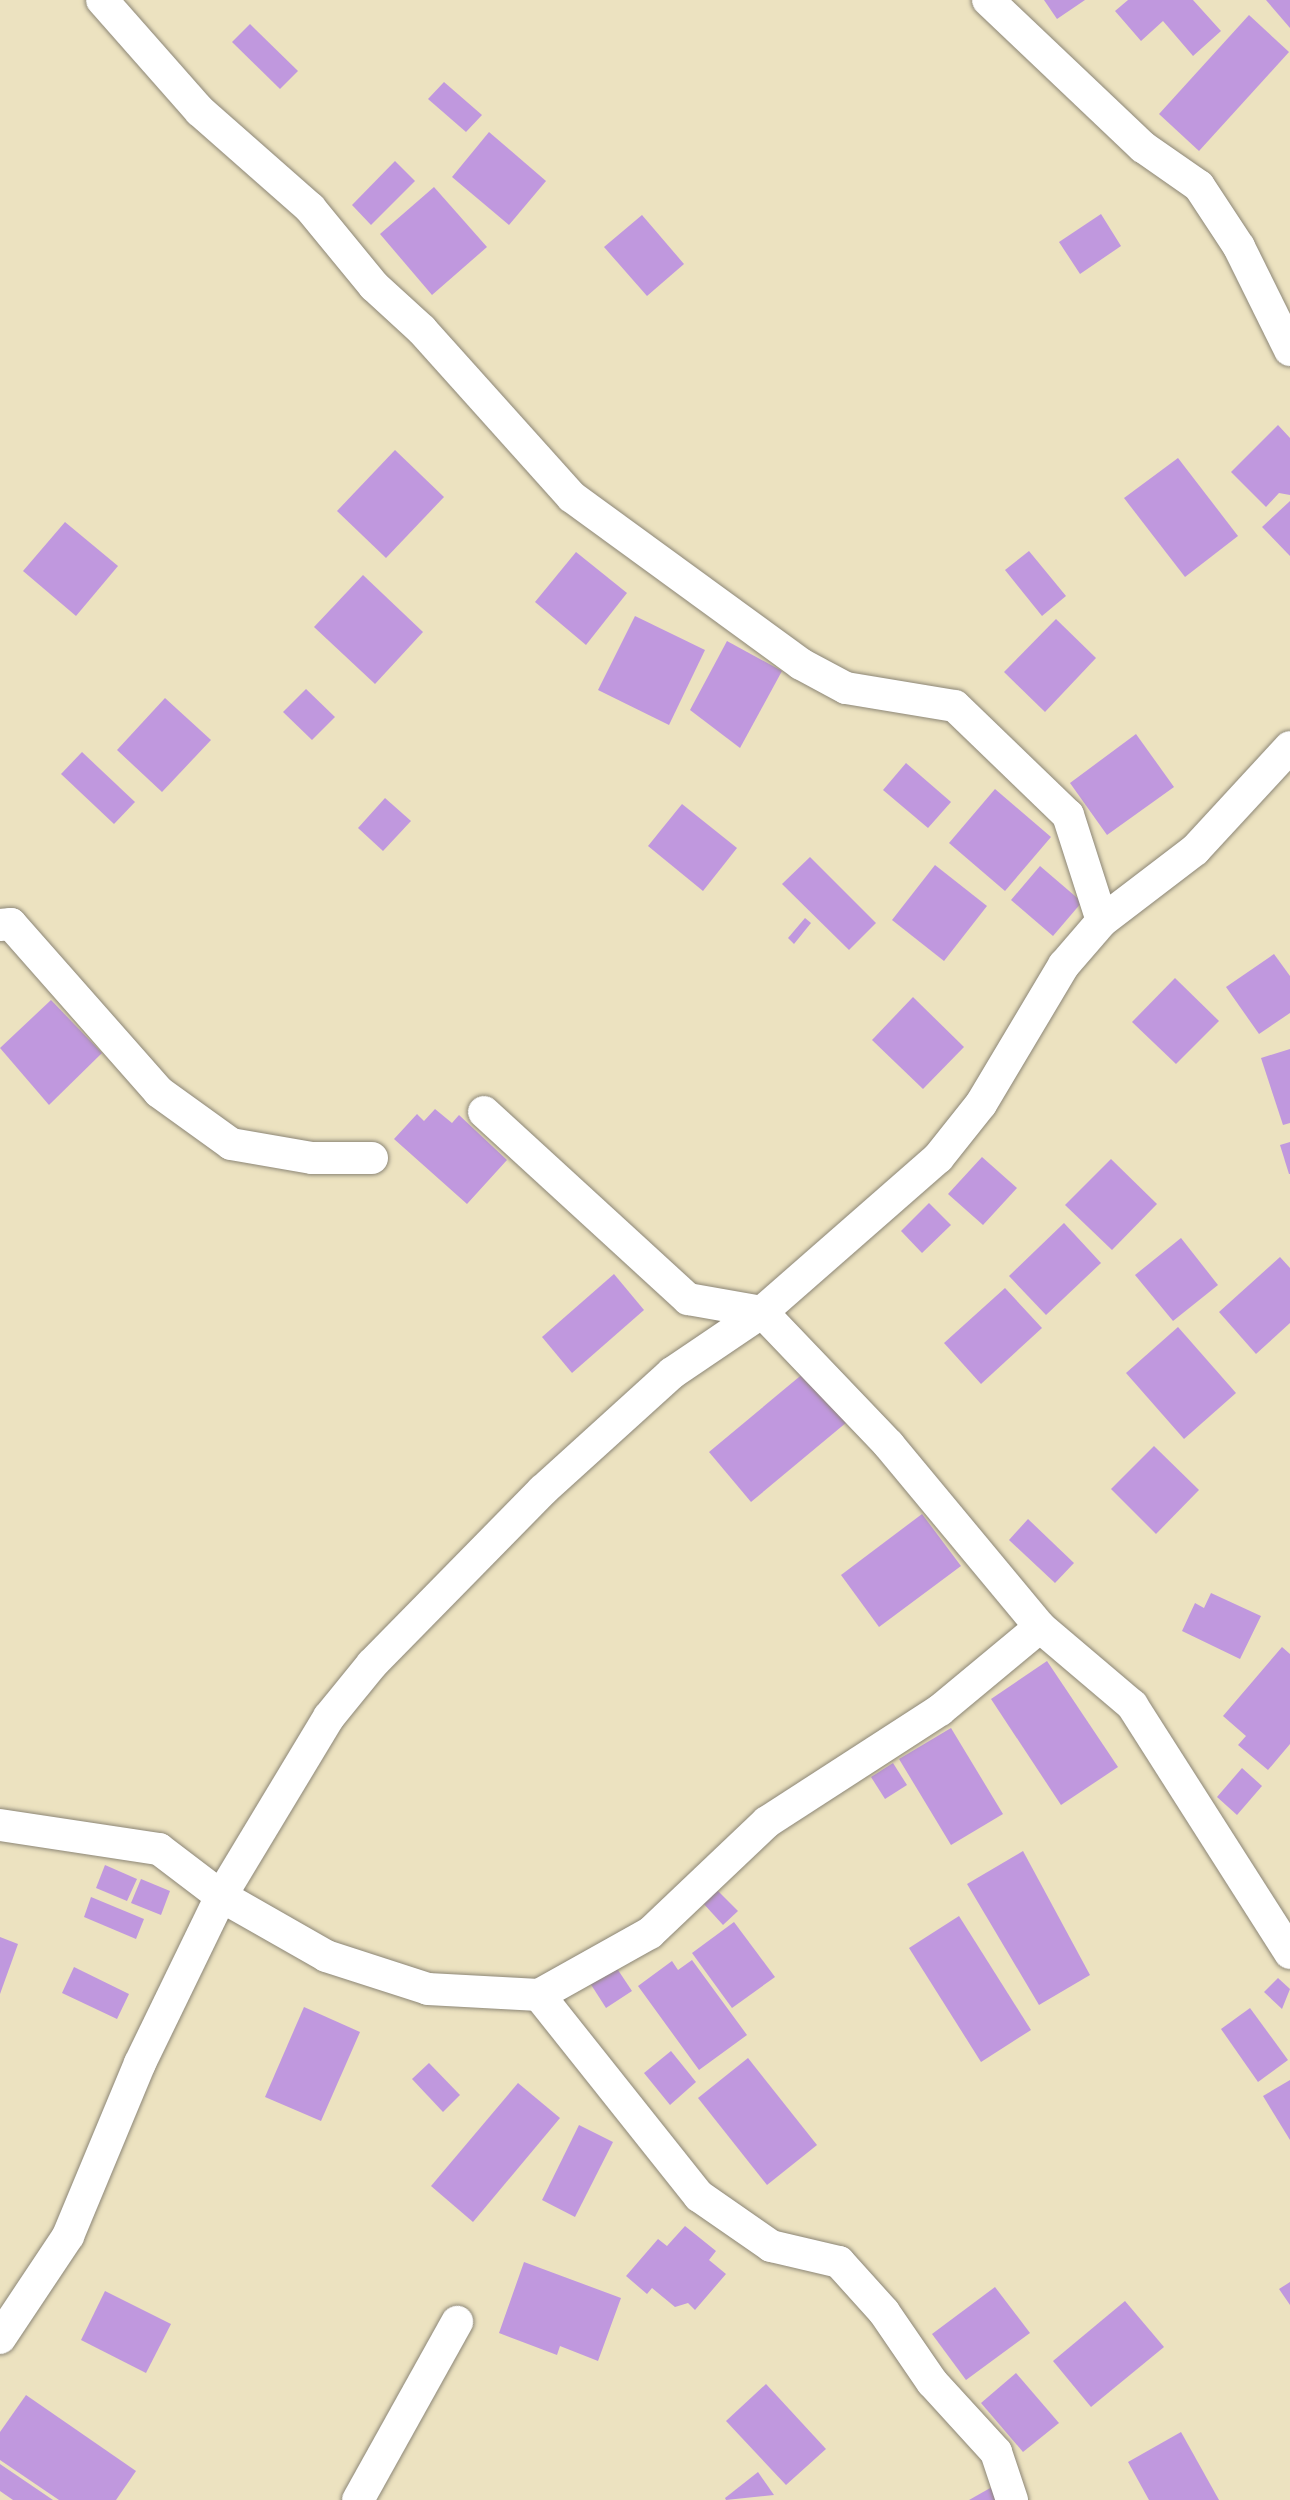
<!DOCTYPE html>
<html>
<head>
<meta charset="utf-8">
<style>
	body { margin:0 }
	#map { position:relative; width:1290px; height:2500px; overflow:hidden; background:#ece2c0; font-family:"Old Standard TT",serif }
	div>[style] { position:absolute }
	.building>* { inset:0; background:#c098de }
	.roads { filter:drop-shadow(0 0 2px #8c8676) drop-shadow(0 0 2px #8c8676) }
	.minor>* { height:32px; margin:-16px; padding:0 16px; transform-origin:16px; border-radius:16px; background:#fff }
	span { translate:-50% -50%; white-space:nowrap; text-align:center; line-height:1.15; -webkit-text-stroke:6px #fbf7ec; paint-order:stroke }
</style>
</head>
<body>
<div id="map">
	<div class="building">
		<div style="clip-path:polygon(1044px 0,1085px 0,1057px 19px)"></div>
		<div style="clip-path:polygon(1128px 0,1193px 0,1221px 31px,1193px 56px,1163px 21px,1141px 41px,1115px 11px)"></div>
		<div style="clip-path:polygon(1266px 0,1290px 0,1290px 28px)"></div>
		<div style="clip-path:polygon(1249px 15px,1289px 52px,1199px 151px,1159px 114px)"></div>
		<div style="clip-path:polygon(250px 24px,298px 71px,280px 89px,232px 42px)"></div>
		<div style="clip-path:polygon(444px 82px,482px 115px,466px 132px,428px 99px)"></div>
		<div style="clip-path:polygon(489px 132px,546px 181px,509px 225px,452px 177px)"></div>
		<div style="clip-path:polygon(395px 161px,415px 181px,371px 225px,352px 205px)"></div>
		<div style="clip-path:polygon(434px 187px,487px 247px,432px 295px,380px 234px)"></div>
		<div style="clip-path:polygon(1101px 214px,1121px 246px,1080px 274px,1059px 242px)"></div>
		<div style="clip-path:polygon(642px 215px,684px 264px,647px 296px,604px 247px)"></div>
		<div style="clip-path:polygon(1278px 425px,1290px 438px,1290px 495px,1279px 493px,1266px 507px,1231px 472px)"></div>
		<div style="clip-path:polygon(395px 450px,444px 497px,386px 558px,337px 511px)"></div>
		<div style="clip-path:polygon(1178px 458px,1238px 536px,1185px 577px,1124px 498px)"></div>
		<div style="clip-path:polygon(1290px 501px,1290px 556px,1262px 527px)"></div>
		<div style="clip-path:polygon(65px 522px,118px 566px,76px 616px,23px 571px)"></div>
		<div style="clip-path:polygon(1029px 551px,1066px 596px,1042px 616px,1005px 570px)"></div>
		<div style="clip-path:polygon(576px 552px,627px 593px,586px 645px,535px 602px)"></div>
		<div style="clip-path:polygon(363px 575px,423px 632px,375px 684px,314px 627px)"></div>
		<div style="clip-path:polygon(635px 616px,705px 650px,669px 725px,598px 690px)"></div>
		<div style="clip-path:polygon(1056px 619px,1096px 658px,1045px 712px,1004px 672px)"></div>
		<div style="clip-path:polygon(727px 641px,782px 671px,740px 748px,690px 710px)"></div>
		<div style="clip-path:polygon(306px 689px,335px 717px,312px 740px,283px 712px)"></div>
		<div style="clip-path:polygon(165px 698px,211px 740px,162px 792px,117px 750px)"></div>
		<div style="clip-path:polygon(1136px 734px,1174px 787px,1107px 835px,1070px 783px)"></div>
		<div style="clip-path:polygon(82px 752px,135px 802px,114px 824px,61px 774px)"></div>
		<div style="clip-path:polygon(906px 763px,951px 802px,928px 828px,883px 790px)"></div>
		<div style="clip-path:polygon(995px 789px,1051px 837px,1005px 891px,949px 843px)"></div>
		<div style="clip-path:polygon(385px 798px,411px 821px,383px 851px,358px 828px)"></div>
		<div style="clip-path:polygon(682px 804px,737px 848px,703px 891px,648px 846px)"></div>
		<div style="clip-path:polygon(810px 857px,876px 923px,849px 950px,782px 884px)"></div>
		<div style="clip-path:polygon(935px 865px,987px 906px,944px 961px,892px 920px)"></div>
		<div style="clip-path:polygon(1040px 866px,1082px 902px,1053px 936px,1011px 900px)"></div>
		<div style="clip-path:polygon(805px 918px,811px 923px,794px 944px,788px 938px)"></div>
		<div style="clip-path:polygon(1274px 954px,1290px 976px,1290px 1013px,1259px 1034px,1226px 987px)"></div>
		<div style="clip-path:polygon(1175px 978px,1219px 1021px,1176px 1064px,1132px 1022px)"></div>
		<div style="clip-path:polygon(913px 997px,964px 1047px,923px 1089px,872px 1040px)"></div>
		<div style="clip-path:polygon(51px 1000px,102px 1053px,49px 1105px,0 1048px)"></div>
		<div style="clip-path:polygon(1290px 1049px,1290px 1123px,1283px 1125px,1261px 1058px)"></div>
		<div style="clip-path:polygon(435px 1109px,452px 1123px,459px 1115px,507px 1160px,467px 1204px,394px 1139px,417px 1114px,424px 1121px)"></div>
		<div style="clip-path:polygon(1290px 1142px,1290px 1174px,1289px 1174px,1280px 1145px)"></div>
		<div style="clip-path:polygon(982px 1157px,1017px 1188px,983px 1225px,948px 1194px)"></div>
		<div style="clip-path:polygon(1111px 1159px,1157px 1204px,1112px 1250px,1065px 1205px)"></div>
		<div style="clip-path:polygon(929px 1203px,951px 1225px,922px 1253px,901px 1231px)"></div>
		<div style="clip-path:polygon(1064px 1223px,1101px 1263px,1046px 1315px,1009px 1276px)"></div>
		<div style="clip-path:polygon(1181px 1238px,1218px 1285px,1173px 1321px,1135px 1275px)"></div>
		<div style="clip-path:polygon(1280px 1257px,1290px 1268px,1290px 1323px,1256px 1354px,1219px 1312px)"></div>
		<div style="clip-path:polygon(614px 1274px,644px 1310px,572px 1373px,542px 1337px)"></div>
		<div style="clip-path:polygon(1005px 1288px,1042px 1328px,981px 1384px,944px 1343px)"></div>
		<div style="clip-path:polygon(1178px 1327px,1236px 1393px,1184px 1439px,1126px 1373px)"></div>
		<div style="clip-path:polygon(805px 1372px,847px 1422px,751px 1502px,709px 1452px)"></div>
		<div style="clip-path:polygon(1154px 1446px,1199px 1490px,1156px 1534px,1111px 1489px)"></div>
		<div style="clip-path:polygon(922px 1514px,961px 1566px,879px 1627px,841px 1575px)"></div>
		<div style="clip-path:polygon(1028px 1519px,1074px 1563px,1055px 1583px,1009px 1540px)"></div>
		<div style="clip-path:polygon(1211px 1593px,1261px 1616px,1240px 1659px,1182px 1631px,1195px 1603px,1204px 1608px)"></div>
		<div style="clip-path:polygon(1282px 1647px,1290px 1654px,1290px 1744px,1268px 1770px,1238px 1745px,1246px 1736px,1223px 1716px)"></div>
		<div style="clip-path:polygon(1047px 1661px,1118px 1767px,1061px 1805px,991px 1699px)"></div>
		<div style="clip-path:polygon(951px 1728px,1003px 1814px,951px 1845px,899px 1759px)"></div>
		<div style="clip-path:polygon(893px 1763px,907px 1785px,885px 1799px,871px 1777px)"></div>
		<div style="clip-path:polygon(1242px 1768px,1262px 1786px,1237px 1815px,1217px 1797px)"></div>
		<div style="clip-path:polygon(1023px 1851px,1090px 1975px,1039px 2005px,967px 1884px)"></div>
		<div style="clip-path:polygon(105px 1865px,137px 1879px,127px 1901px,96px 1888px)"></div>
		<div style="clip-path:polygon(141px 1879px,170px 1891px,161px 1915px,131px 1903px)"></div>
		<div style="clip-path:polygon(715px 1888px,738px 1911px,723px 1925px,702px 1902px)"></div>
		<div style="clip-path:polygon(91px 1897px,144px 1919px,136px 1939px,84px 1917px)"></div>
		<div style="clip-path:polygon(959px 1916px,1031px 2030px,981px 2062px,909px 1948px)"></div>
		<div style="clip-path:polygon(734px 1922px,775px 1977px,732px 2008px,692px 1953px)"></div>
		<div style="clip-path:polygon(0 1937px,18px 1944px,0 1994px)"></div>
		<div style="clip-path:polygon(692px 1960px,747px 2035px,699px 2070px,638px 1986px,672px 1961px,678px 1970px)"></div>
		<div style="clip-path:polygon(74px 1967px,129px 1994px,117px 2019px,62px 1993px)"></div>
		<div style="clip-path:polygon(616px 1967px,632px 1991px,606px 2008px,590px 1983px)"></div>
		<div style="clip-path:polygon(1278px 1978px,1290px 1989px,1282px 2009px,1264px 1992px)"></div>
		<div style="clip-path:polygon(304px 2007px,360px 2032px,321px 2121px,265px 2097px)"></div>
		<div style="clip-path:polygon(1250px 2008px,1288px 2060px,1258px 2082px,1221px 2029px)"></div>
		<div style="clip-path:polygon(671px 2051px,696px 2082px,670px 2105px,644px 2073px)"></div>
		<div style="clip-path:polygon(748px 2058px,817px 2145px,767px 2185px,698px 2098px)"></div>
		<div style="clip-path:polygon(429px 2063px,460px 2095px,443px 2112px,412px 2079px)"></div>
		<div style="clip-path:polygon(1290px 2080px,1290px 2140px,1263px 2096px)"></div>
		<div style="clip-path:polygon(518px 2083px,560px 2118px,473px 2222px,431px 2186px)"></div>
		<div style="clip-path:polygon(579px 2125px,613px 2142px,575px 2217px,542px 2200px)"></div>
		<div style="clip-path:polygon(685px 2226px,716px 2251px,709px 2260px,726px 2274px,695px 2310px,688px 2303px,675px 2307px,652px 2288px,647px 2294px,626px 2276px,658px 2239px,667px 2246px)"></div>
		<div style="clip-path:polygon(524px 2262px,621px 2298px,598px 2361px,560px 2346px,557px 2355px,499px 2333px)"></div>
		<div style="clip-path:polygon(1290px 2282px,1290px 2305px,1279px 2289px)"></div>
		<div style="clip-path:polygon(995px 2287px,1030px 2333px,966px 2380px,932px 2334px)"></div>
		<div style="clip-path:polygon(105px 2291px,171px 2324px,146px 2373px,81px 2340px)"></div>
		<div style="clip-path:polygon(1125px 2301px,1164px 2347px,1091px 2407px,1053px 2361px)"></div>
		<div style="clip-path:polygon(1016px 2373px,1059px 2423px,1023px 2452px,981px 2403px)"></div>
		<div style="clip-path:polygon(766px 2384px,826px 2449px,786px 2485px,726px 2421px)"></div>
		<div style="clip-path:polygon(26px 2395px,136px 2471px,116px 2500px,59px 2500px,0 2460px,0 2432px)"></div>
		<div style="clip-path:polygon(1181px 2432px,1219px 2500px,1149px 2500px,1128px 2462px)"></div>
		<div style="clip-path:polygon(0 2464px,53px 2500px,13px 2500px,0 2491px)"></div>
		<div style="clip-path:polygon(758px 2472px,774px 2495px,726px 2500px,725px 2498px)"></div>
		<div style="clip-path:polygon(992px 2487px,999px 2500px,969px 2500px)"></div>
	</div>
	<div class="roads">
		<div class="minor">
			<div style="left:102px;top:0;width:148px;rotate:48.6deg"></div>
			<div style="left:200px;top:111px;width:147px;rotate:41.4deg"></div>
			<div style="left:310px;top:208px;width:101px;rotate:50.6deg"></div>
			<div style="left:374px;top:286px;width:65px;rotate:42.5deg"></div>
			<div style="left:422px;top:330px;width:224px;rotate:48.1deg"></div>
			<div style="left:572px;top:497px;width:283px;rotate:36.1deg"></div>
			<div style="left:801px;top:664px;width:51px;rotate:28.1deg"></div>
			<div style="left:846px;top:688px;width:110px;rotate:9.4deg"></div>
			<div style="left:955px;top:706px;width:157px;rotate:44deg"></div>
			<div style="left:1068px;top:815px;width:111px;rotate:72.2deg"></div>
			<div style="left:1102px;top:921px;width:117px;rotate:-37.4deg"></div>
			<div style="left:1195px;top:850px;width:140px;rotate:-47.3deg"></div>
			<div style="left:988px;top:0;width:214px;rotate:43.5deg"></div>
			<div style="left:1143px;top:147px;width:68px;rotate:34.9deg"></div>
			<div style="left:1199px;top:186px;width:73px;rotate:56.7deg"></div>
			<div style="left:1239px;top:247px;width:115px;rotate:63.7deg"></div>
			<div style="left:0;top:925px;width:11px;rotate:-5deg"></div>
			<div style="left:11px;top:924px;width:224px;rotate:48.6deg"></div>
			<div style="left:159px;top:1092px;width:89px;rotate:35.8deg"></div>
			<div style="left:231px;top:1144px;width:82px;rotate:9.8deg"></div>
			<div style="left:312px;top:1158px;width:60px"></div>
			<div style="left:484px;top:1112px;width:277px;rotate:42.5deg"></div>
			<div style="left:688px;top:1299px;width:75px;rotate:10deg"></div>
			<div style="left:762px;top:1312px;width:184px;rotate:46.3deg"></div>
			<div style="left:889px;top:1445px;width:236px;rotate:50.3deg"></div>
			<div style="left:1040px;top:1627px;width:121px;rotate:40.3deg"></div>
			<div style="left:1132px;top:1705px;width:294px;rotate:57.5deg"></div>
			<div style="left:0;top:1825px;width:161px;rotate:8.6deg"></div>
			<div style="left:159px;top:1849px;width:78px;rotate:37.2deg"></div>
			<div style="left:221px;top:1896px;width:121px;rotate:29.7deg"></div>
			<div style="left:326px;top:1956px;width:107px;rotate:17.9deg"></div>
			<div style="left:428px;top:1989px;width:111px;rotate:3.1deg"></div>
			<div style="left:539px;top:1995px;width:127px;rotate:-29.2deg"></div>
			<div style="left:650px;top:1933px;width:161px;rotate:-43.5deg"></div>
			<div style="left:767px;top:1822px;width:206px;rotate:-32.9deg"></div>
			<div style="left:940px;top:1710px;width:130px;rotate:-39.7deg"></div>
			<div style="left:539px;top:1995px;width:257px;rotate:51.5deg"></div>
			<div style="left:699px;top:2196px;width:88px;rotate:34.8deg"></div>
			<div style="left:771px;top:2246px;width:70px;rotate:13.2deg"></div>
			<div style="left:839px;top:2262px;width:67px;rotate:48deg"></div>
			<div style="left:884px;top:2312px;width:85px;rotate:55.6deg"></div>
			<div style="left:932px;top:2382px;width:95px;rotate:47.6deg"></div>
			<div style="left:996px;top:2452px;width:51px;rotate:71.6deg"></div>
			<div style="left:0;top:2338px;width:123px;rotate:-56.3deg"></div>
			<div style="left:68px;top:2236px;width:187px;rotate:-67.4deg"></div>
			<div style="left:140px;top:2063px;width:186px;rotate:-64.1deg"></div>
			<div style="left:221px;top:1896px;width:209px;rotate:-58.9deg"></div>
			<div style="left:329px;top:1717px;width:68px;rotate:-50.9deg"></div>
			<div style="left:372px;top:1664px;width:244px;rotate:-45.5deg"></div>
			<div style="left:543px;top:1490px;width:174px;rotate:-42.2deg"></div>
			<div style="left:672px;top:1373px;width:109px;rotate:-34.1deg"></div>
			<div style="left:762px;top:1312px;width:234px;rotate:-41.2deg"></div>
			<div style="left:938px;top:1158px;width:69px;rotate:-51.5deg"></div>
			<div style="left:981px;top:1104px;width:162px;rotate:-59.2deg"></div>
			<div style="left:1064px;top:965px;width:58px;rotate:-49.2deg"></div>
			<div style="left:358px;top:2500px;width:204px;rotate:-60.9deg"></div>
		</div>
	</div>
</div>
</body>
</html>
